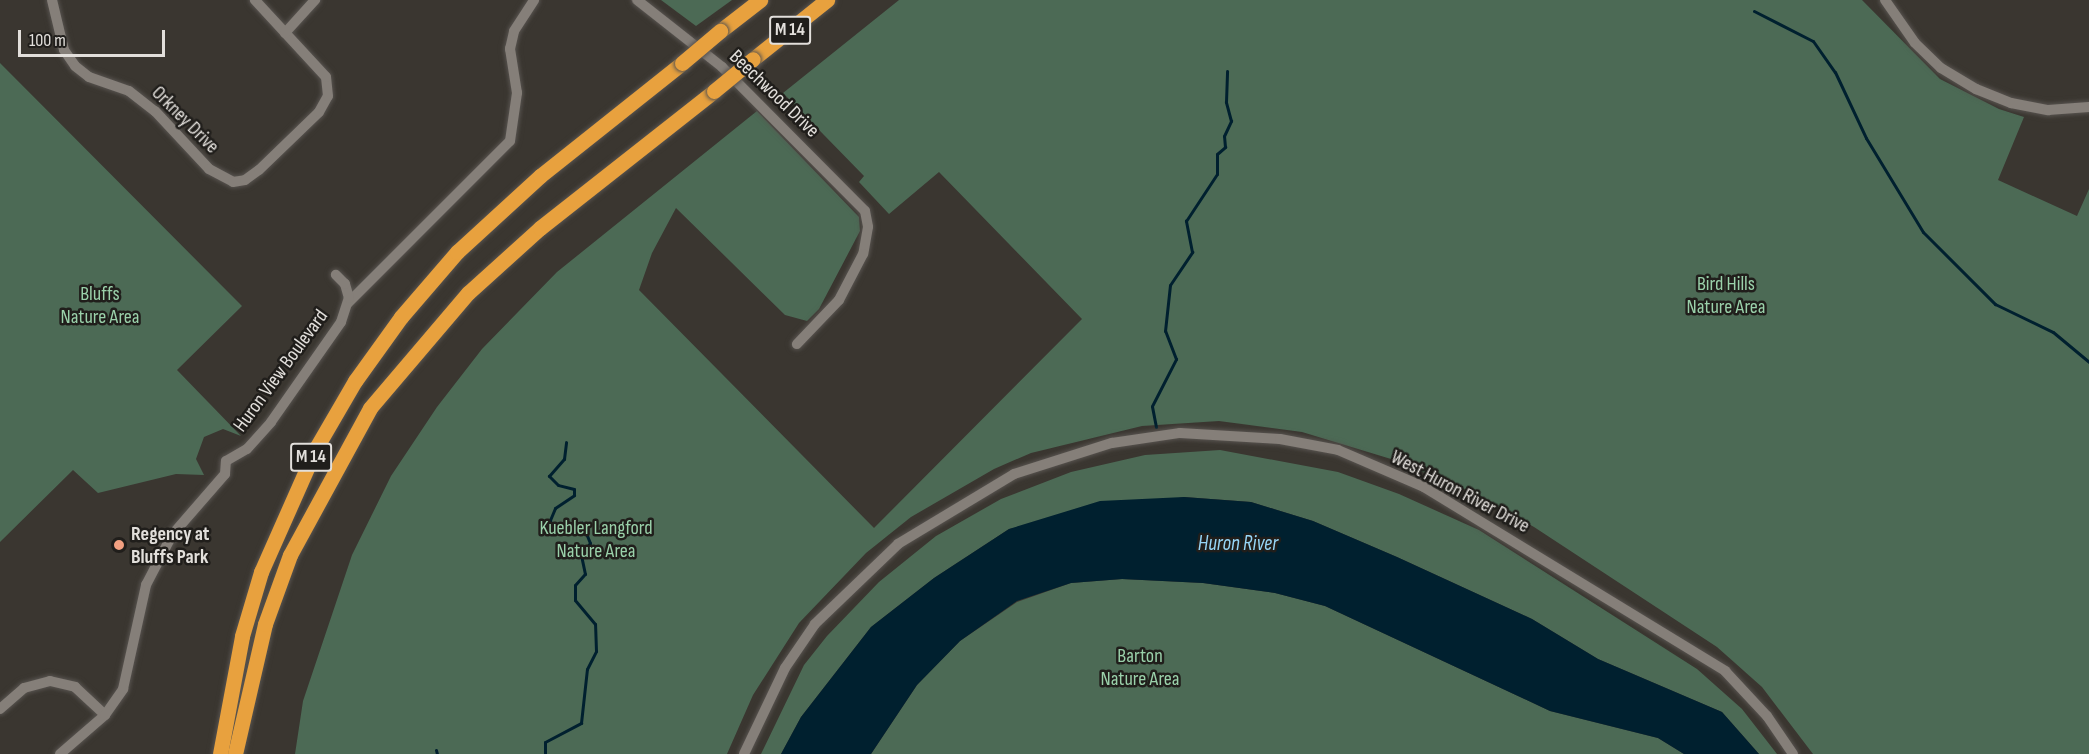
<!DOCTYPE html>
<html>
<head>
<meta charset="utf-8">
<style>
	body { margin:0 }
	#map { position:relative; width:2089px; height:754px; overflow:hidden; background:#3a3630; font-family:"Sofia Sans Condensed",sans-serif }
	div>[style] { position:absolute }
	.forest>* { inset:0; background:#4c6a55 }
	.water>* { inset:0; background:#00202f }
	.stream>* { height:3px; margin:-1.5px; padding:0 1.5px; transform-origin:1.5px; border-radius:1.5px; background:#00202f }
	.roads { filter:drop-shadow(0 0 2px #57534f) drop-shadow(0 0 2px #57534f) }
	.minor>* { height:10px; margin:-5px; padding:0 5px; transform-origin:5px; border-radius:5px; background:#857f79 }
	.highway>* { height:15px; margin:-7.5px; padding:0 7.5px; transform-origin:7.5px; border-radius:7.5px; background:#e8a13e }
	.bridges { filter:drop-shadow(0 0 2px #57534f) drop-shadow(0 0 2px #57534f) }
	.highway-bridge>* { height:15px; margin:-7.5px; padding:0 7.5px; transform-origin:7.5px; border-radius:7.5px; background:#e8a13e }
	.dots>* { width:16px; height:16px; translate:-50% -50%; box-sizing:border-box; border:3px solid #201e1b; border-radius:50% }
	span { translate:-50% -50%; white-space:nowrap; text-align:center; line-height:1.15; -webkit-text-stroke:5px #201e1b; paint-order:stroke }
	.shield-label span { padding:2px 4px; background:#201e1b; border:2px solid; border-radius:4px; -webkit-text-stroke-width:0 }
	.shield-label { font-size:18px; color:#e2dfdb; font-weight:700 }
	.street-label { font-size:20px; color:#e2dfdb }
	.park-label { font-size:20px; color:#9ad1aa }
	.poi-label { font-size:20px; color:#e2dfdb; font-weight:700 }
	.left { translate:0 -50%; text-align:left }
	.water-label { font-size:21px; color:#96d5f6; font-style:italic }
	.scale { position:absolute; left:18px; top:30px; width:147px; height:27px; box-sizing:border-box; border:3px solid #e2dfdb; border-top:0; padding-left:8px; font-size:18px; line-height:21px; white-space:nowrap; color:#e2dfdb; -webkit-text-stroke:4px #201e1b; paint-order:stroke }
</style>
</head>
<body>
<div id="map">
	<div class="forest">
		<div style="clip-path:polygon(661px 0,732px 0,696px 26px)"></div>
		<div style="clip-path:polygon(899px 0,1862px 0,1940px 79px,1999px 109px,2024px 117px,1998px 180px,2077px 216px,2089px 189px,2089px 754px,1813px 754px,1762px 687px,1717px 647px,1534px 527px,1474px 493px,1391px 459px,1302px 432px,1219px 421px,1142px 426px,1031px 453px,994px 469px,911px 517px,866px 553px,799px 623px,753px 695px,727px 754px,295px 754px,303px 701px,352px 555px,391px 476px,437px 407px,482px 349px,557px 272px,757px 111px,859px 217px,860px 231px,819px 309px,807px 321px,785px 315px,676px 208px,652px 253px,639px 290px,874px 528px,1082px 319px,939px 172px,889px 214px,859px 182px,864px 176px,783px 93px)"></div>
		<div style="clip-path:polygon(0 63px,242px 306px,177px 370px,241px 436px,223px 429px,204px 437px,196px 459px,204px 475px,176px 474px,98px 493px,73px 470px,0 542px)"></div>
		<div style="clip-path:polygon(1220px 450px,1338px 472px,1399px 494px,1479px 530px,1697px 669px,1742px 709px,1777px 754px,1759px 754px,1722px 712px,1598px 659px,1532px 619px,1397px 557px,1313px 521px,1251px 502px,1184px 497px,1009px 529px,934px 578px,871px 627px,801px 717px,781px 754px,761px 754px,804px 665px,827px 636px,879px 582px,936px 536px,1001px 499px,1071px 472px,1145px 455px)"></div>
		<div style="clip-path:polygon(1122px 579px,1203px 583px,1275px 593px,1325px 606px,1550px 711px,1658px 738px,1684px 754px,871px 754px,917px 685px,960px 641px,1017px 602px,1071px 583px)"></div>
	</div>
	<div class="water">
		<div style="clip-path:polygon(1184px 497px,1251px 502px,1313px 521px,1397px 557px,1532px 619px,1598px 659px,1722px 712px,1759px 754px,1684px 754px,1658px 738px,1550px 711px,1325px 606px,1275px 593px,1203px 583px,1122px 579px,1071px 583px,1017px 601px,960px 641px,917px 685px,871px 754px,781px 754px,801px 717px,871px 627px,934px 578px,1009px 529px,1100px 501px)"></div>
	</div>
	<div class="stream">
		<div style="left:1754px;top:11px;width:66px;rotate:27deg"></div>
		<div style="left:1813px;top:41px;width:38px;rotate:55deg"></div>
		<div style="left:1835px;top:72px;width:73px;rotate:64.8deg"></div>
		<div style="left:1866px;top:138px;width:110px;rotate:58.8deg"></div>
		<div style="left:1923px;top:232px;width:102px;rotate:45deg"></div>
		<div style="left:1995px;top:304px;width:64px;rotate:25.8deg"></div>
		<div style="left:2053px;top:332px;width:47px;rotate:39.8deg"></div>
		<div style="left:1156px;top:427px;width:21px;rotate:-101deg"></div>
		<div style="left:1152px;top:406px;width:53px;rotate:-62.9deg"></div>
		<div style="left:1176px;top:359px;width:30px;rotate:-111deg"></div>
		<div style="left:1165px;top:331px;width:46px;rotate:-83.8deg"></div>
		<div style="left:1170px;top:285px;width:40px;rotate:-56deg"></div>
		<div style="left:1192px;top:252px;width:32px;rotate:-101deg"></div>
		<div style="left:1186px;top:221px;width:56px;rotate:-56.6deg"></div>
		<div style="left:1217px;top:174px;width:20px;rotate:-90deg"></div>
		<div style="left:1217px;top:154px;width:11px;rotate:-41deg"></div>
		<div style="left:1225px;top:147px;width:11px;rotate:-95deg"></div>
		<div style="left:1224px;top:136px;width:17px;rotate:-65deg"></div>
		<div style="left:1231px;top:121px;width:20px;rotate:-105deg"></div>
		<div style="left:1226px;top:102px;width:31px;rotate:-88deg"></div>
		<div style="left:558px;top:531px;width:8px;rotate:-150deg"></div>
		<div style="left:551px;top:527px;width:7px;rotate:-98deg"></div>
		<div style="left:550px;top:520px;width:13px;rotate:-67deg"></div>
		<div style="left:555px;top:508px;width:23px;rotate:-34deg"></div>
		<div style="left:574px;top:495px;width:6px;rotate:-90deg"></div>
		<div style="left:574px;top:489px;width:16px;rotate:-166deg"></div>
		<div style="left:558px;top:485px;width:13px;rotate:-135deg"></div>
		<div style="left:549px;top:476px;width:23px;rotate:-49deg"></div>
		<div style="left:564px;top:459px;width:17px;rotate:-83deg"></div>
		<div style="left:436px;top:750px;width:4px;rotate:76deg"></div>
		<div style="left:545px;top:754px;width:12px;rotate:-90deg"></div>
		<div style="left:545px;top:742px;width:41px;rotate:-27.8deg"></div>
		<div style="left:581px;top:723px;width:54px;rotate:-83.7deg"></div>
		<div style="left:587px;top:669px;width:20px;rotate:-63deg"></div>
		<div style="left:596px;top:651px;width:27px;rotate:-92deg"></div>
		<div style="left:595px;top:624px;width:31px;rotate:-130deg"></div>
		<div style="left:575px;top:600px;width:15px;rotate:-90deg"></div>
		<div style="left:575px;top:585px;width:15px;rotate:-48deg"></div>
		<div style="left:585px;top:574px;width:19px;rotate:-102deg"></div>
		<div style="left:581px;top:555px;width:15px;rotate:-53deg"></div>
		<div style="left:590px;top:543px;width:22px;rotate:-112deg"></div>
	</div>
	<div class="roads">
		<div class="minor">
			<div style="left:52px;top:0;width:51px;rotate:76.5deg"></div>
			<div style="left:64px;top:50px;width:19px;rotate:55deg"></div>
			<div style="left:75px;top:66px;width:18px;rotate:38deg"></div>
			<div style="left:89px;top:77px;width:42px;rotate:19.3deg"></div>
			<div style="left:129px;top:91px;width:33px;rotate:38deg"></div>
			<div style="left:155px;top:111px;width:79px;rotate:47deg"></div>
			<div style="left:209px;top:169px;width:27px;rotate:28deg"></div>
			<div style="left:233px;top:182px;width:12px;rotate:-9deg"></div>
			<div style="left:245px;top:180px;width:17px;rotate:-36deg"></div>
			<div style="left:259px;top:170px;width:83px;rotate:-44deg"></div>
			<div style="left:319px;top:112px;width:18px;rotate:-61deg"></div>
			<div style="left:328px;top:96px;width:19px;rotate:-96deg"></div>
			<div style="left:326px;top:77px;width:105px;rotate:-132.7deg"></div>
			<div style="left:637px;top:0;width:108px;rotate:38.2deg"></div>
			<div style="left:722px;top:67px;width:203px;rotate:45.2deg"></div>
			<div style="left:865px;top:211px;width:16px;rotate:79deg"></div>
			<div style="left:868px;top:227px;width:27px;rotate:100deg"></div>
			<div style="left:863px;top:254px;width:52px;rotate:117.6deg"></div>
			<div style="left:839px;top:300px;width:61px;rotate:133.7deg"></div>
			<div style="left:1885px;top:0;width:52px;rotate:55.1deg"></div>
			<div style="left:1915px;top:43px;width:36px;rotate:44deg"></div>
			<div style="left:1941px;top:68px;width:41px;rotate:31deg"></div>
			<div style="left:1976px;top:89px;width:38px;rotate:22deg"></div>
			<div style="left:2011px;top:103px;width:38px;rotate:11deg"></div>
			<div style="left:2048px;top:110px;width:41px;rotate:-4.2deg"></div>
			<div style="left:285px;top:33px;width:45px;rotate:-47.7deg"></div>
			<div style="left:348px;top:303px;width:229px;rotate:-45deg"></div>
			<div style="left:510px;top:141px;width:49px;rotate:-81.7deg"></div>
			<div style="left:517px;top:93px;width:45px;rotate:-99deg"></div>
			<div style="left:510px;top:49px;width:18px;rotate:-77deg"></div>
			<div style="left:514px;top:31px;width:37px;rotate:-57deg"></div>
			<div style="left:0;top:709px;width:32px;rotate:-41deg"></div>
			<div style="left:24px;top:688px;width:27px;rotate:-15deg"></div>
			<div style="left:50px;top:681px;width:26px;rotate:13deg"></div>
			<div style="left:75px;top:687px;width:41px;rotate:43deg"></div>
			<div style="left:60px;top:754px;width:60px;rotate:-40.9deg"></div>
			<div style="left:105px;top:715px;width:32px;rotate:-55deg"></div>
			<div style="left:123px;top:689px;width:107px;rotate:-77.5deg"></div>
			<div style="left:146px;top:585px;width:56px;rotate:-62.5deg"></div>
			<div style="left:172px;top:535px;width:81px;rotate:-49deg"></div>
			<div style="left:225px;top:474px;width:13px;rotate:-86deg"></div>
			<div style="left:226px;top:461px;width:24px;rotate:-30deg"></div>
			<div style="left:247px;top:449px;width:36px;rotate:-48deg"></div>
			<div style="left:271px;top:422px;width:122px;rotate:-55deg"></div>
			<div style="left:341px;top:322px;width:25px;rotate:-72deg"></div>
			<div style="left:349px;top:298px;width:15px;rotate:-106deg"></div>
			<div style="left:345px;top:284px;width:13px;rotate:-135deg"></div>
			<div style="left:744px;top:754px;width:95px;rotate:-64.5deg"></div>
			<div style="left:785px;top:668px;width:53px;rotate:-55.7deg"></div>
			<div style="left:815px;top:624px;width:115px;rotate:-43.9deg"></div>
			<div style="left:898px;top:544px;width:135px;rotate:-31.1deg"></div>
			<div style="left:1014px;top:474px;width:103px;rotate:-17.6deg"></div>
			<div style="left:1112px;top:443px;width:69px;rotate:-8.4deg"></div>
			<div style="left:1180px;top:433px;width:100px;rotate:3.4deg"></div>
			<div style="left:1280px;top:439px;width:59px;rotate:10.7deg"></div>
			<div style="left:1338px;top:450px;width:94px;rotate:23.3deg"></div>
			<div style="left:1424px;top:487px;width:353px;rotate:31.4deg"></div>
			<div style="left:1725px;top:671px;width:62px;rotate:47deg"></div>
			<div style="left:1767px;top:716px;width:46px;rotate:55.6deg"></div>
		</div>
		<div class="highway">
			<div style="left:720px;top:31px;width:51px;rotate:-37.8deg"></div>
			<div style="left:753px;top:59px;width:95px;rotate:-38.6deg"></div>
			<div style="left:220px;top:754px;width:120px;rotate:-79.4deg"></div>
			<div style="left:242px;top:636px;width:67px;rotate:-73.5deg"></div>
			<div style="left:261px;top:572px;width:136px;rotate:-66.1deg"></div>
			<div style="left:316px;top:448px;width:78px;rotate:-59.8deg"></div>
			<div style="left:355px;top:381px;width:79px;rotate:-54.3deg"></div>
			<div style="left:401px;top:317px;width:86px;rotate:-49.3deg"></div>
			<div style="left:457px;top:252px;width:113px;rotate:-42.5deg"></div>
			<div style="left:540px;top:176px;width:181px;rotate:-38.5deg"></div>
			<div style="left:235px;top:754px;width:133px;rotate:-77deg"></div>
			<div style="left:265px;top:624px;width:73px;rotate:-70.1deg"></div>
			<div style="left:290px;top:555px;width:167px;rotate:-61.4deg"></div>
			<div style="left:370px;top:408px;width:151px;rotate:-49.6deg"></div>
			<div style="left:468px;top:293px;width:97px;rotate:-42.1deg"></div>
			<div style="left:540px;top:228px;width:221px;rotate:-38.2deg"></div>
		</div>
	</div>
	<div class="bridges">
		<div class="highway-bridge">
			<div style="left:682px;top:63px;width:50px;rotate:-40.1deg"></div>
			<div style="left:714px;top:91px;width:50px;rotate:-39.4deg"></div>
		</div>
	</div>
	<div class="dots">
		<div style="left:119px;top:545px;background:#f2a081"></div>
	</div>
	<div class="shield-label">
		<span style="left:790px;top:30px">M 14</span>
		<span style="left:311px;top:457px">M 14</span>
	</div>
	<div class="street-label">
		<span style="left:774px;top:94px;rotate:44deg">Beechwood Drive</span>
		<span style="left:185px;top:120px;rotate:45deg">Orkney Drive</span>
		<span style="left:281px;top:371px;rotate:-54deg">Huron View Boulevard</span>
		<span style="left:1460px;top:492px;rotate:28deg">West Huron River Drive</span>
	</div>
	<div class="park-label">
		<span style="left:1726px;top:296px">Bird Hills<br>Nature Area</span>
		<span style="left:100px;top:306px">Bluffs<br>Nature Area</span>
		<span style="left:596px;top:540px">Kuebler Langford<br>Nature Area</span>
		<span style="left:1140px;top:668px">Barton<br>Nature Area</span>
	</div>
	<div class="poi-label">
		<span class="left" style="left:131px;top:546px">Regency at<br>Bluffs Park</span>
	</div>
	<div class="water-label">
		<span style="left:1238px;top:544px">Huron River</span>
	</div>
	<div class="scale">100 m</div>
</div>
</body>
</html>
